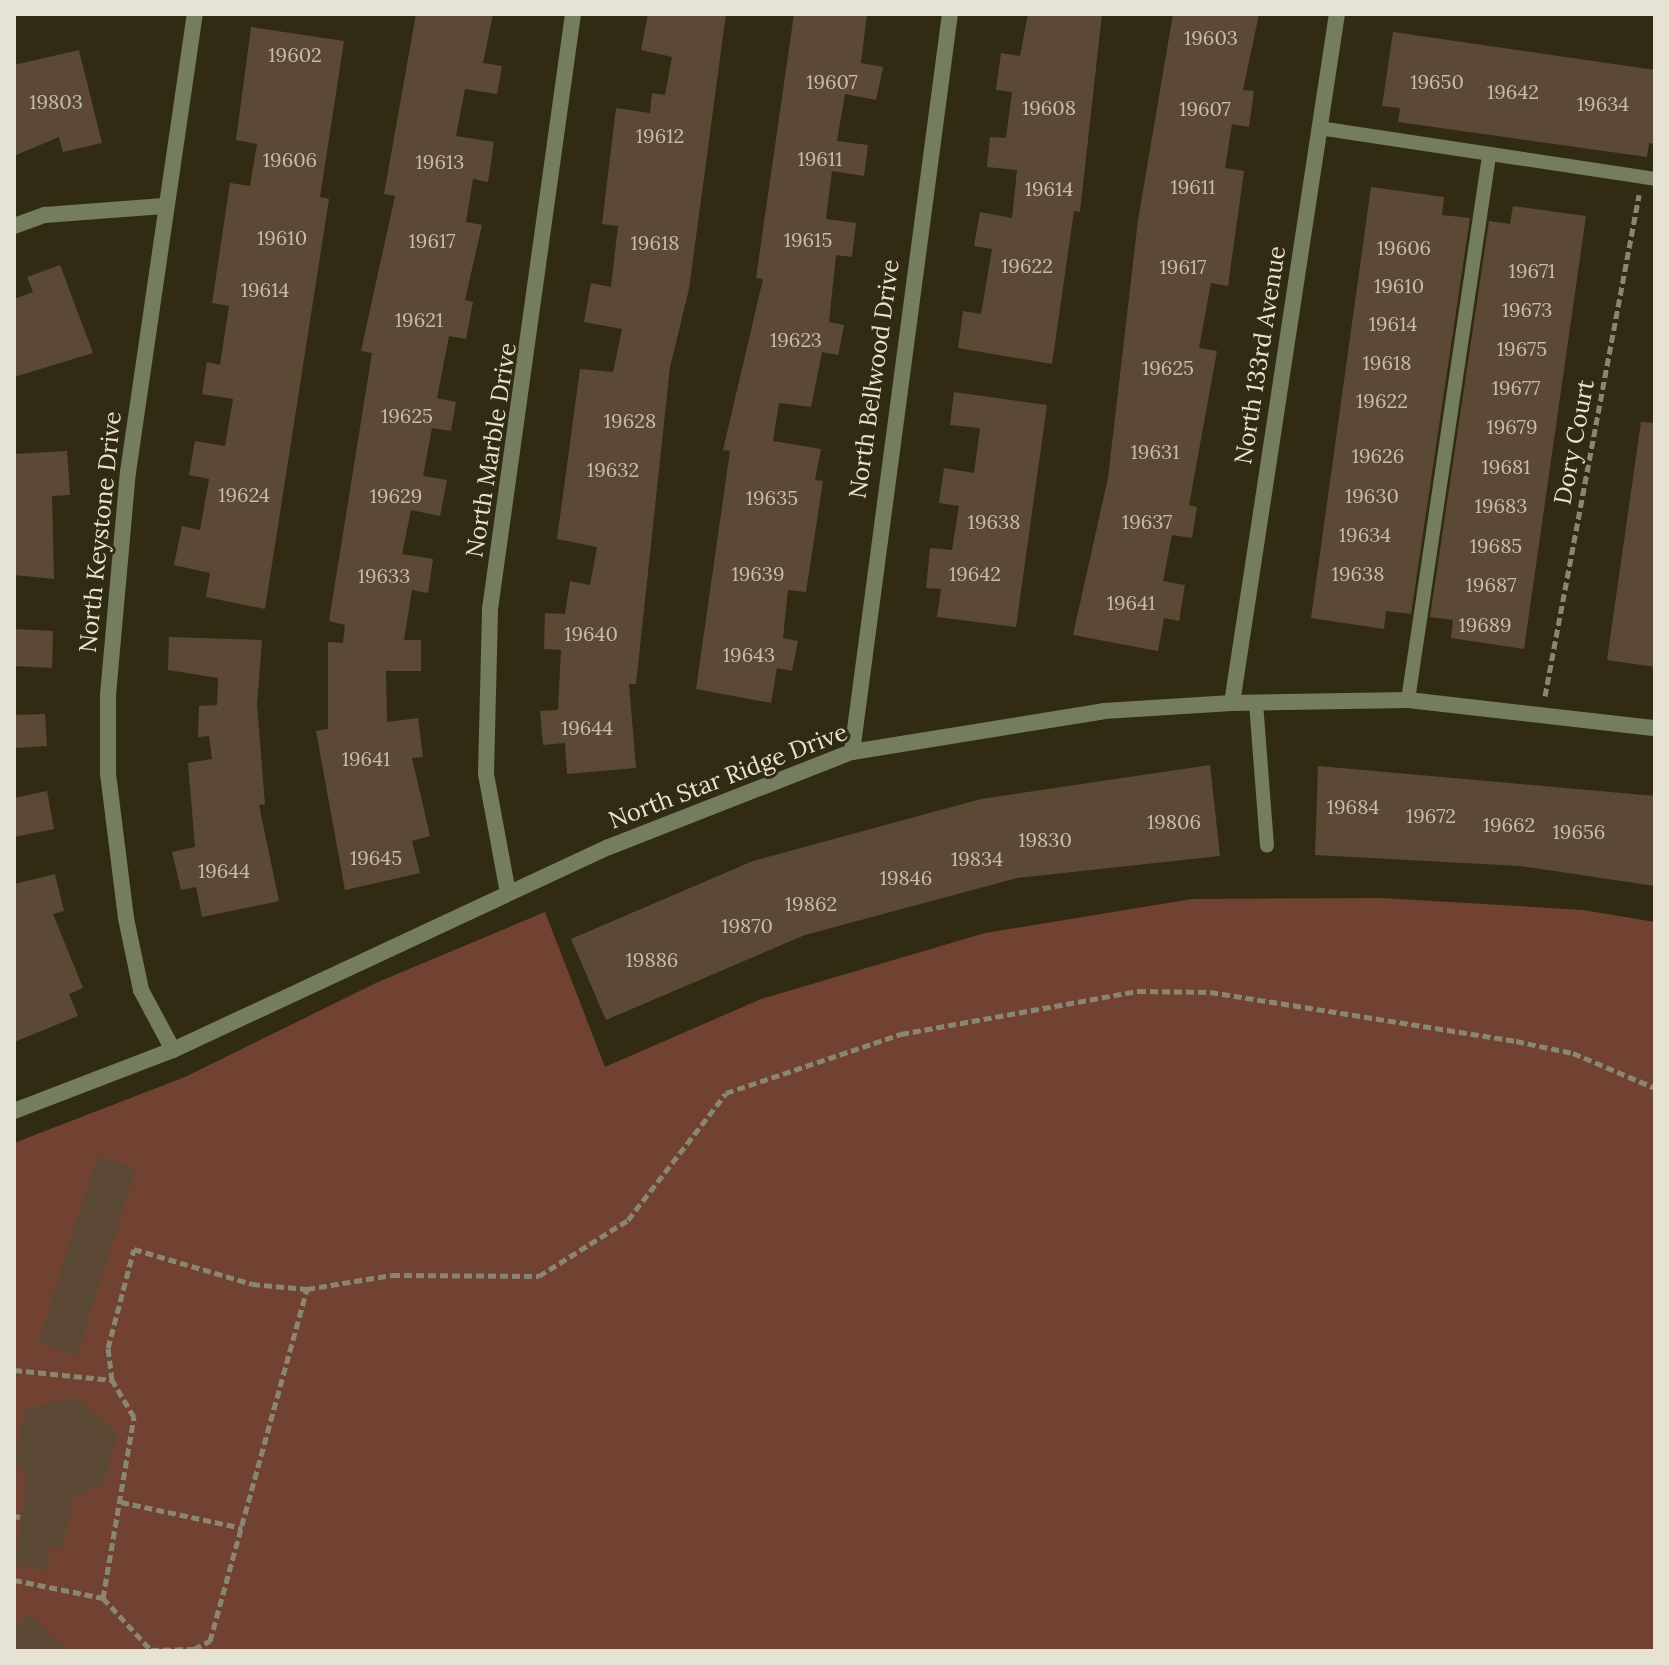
<!DOCTYPE html>
<html>
<head>
<meta charset="utf-8">
<style>
	body { margin:0 }
	#map { position:relative; width:1669px; height:1665px; overflow:hidden; background:#322b13; font-family:Lora,serif }
	div>[style] { position:absolute }
	.green>* { inset:0; background:#714231 }
	.building>* { inset:0; background:#5c4935 }
	.path>* { height:5px; margin-top:-2.5px; transform-origin:0; background:repeating-linear-gradient(90deg,#8b8672 0 8px,transparent 0 12px) }
	.service>* { height:14px; margin:-7px; padding:0 7px; transform-origin:7px; border-radius:7px; background:#747d5e }
	.minor>* { height:16px; margin:-8px; padding:0 8px; transform-origin:8px; border-radius:8px; background:#747d5e }
	.tertiary>* { height:16px; margin:-8px; padding:0 8px; transform-origin:8px; border-radius:8px; background:#747d5e }
	span { translate:-50% -50%; white-space:nowrap; text-align:center; line-height:1.15; -webkit-text-stroke:6px #322b13; paint-order:stroke }
	.number-label { font-size:20px; color:#c4bcac }
	.number-label span { -webkit-text-stroke-width:0 }
	.street-label { font-size:24px; color:#e7e3d4 }
	.frame { position:absolute; inset:0; border:16px solid #e7e3d4; pointer-events:none }
</style>
</head>
<body>
<div id="map">
	<div class="green">
		<div style="clip-path:polygon(1382px 898px,1583px 910px,1655px 922px,1655px 1651px,14px 1651px,14px 1143px,185px 1077px,378px 982px,545px 912px,605px 1067px,761px 999px,985px 933px,1192px 899px)"></div>
	</div>
	<div class="building">
		<div style="clip-path:polygon(416px 14px,493px 14px,483px 63px,502px 66px,497px 94px,465px 89px,456px 136px,494px 142px,488px 182px,473px 179px,466px 222px,482px 225px,465px 300px,473px 302px,466px 339px,449px 336px,437px 398px,456px 402px,451px 431px,432px 428px,423px 476px,447px 480px,440px 516px,411px 510px,402px 554px,433px 559px,428px 593px,412px 590px,404px 640px,421px 640px,421px 671px,386px 671px,387px 722px,418px 718px,423px 757px,412px 758px,430px 836px,412px 841px,420px 873px,345px 890px,316px 731px,328px 729px,328px 642px,343px 643px,345px 625px,329px 621px,372px 353px,361px 351px,395px 196px,384px 194px)"></div>
		<div style="clip-path:polygon(648px 14px,726px 14px,689px 289px,670px 367px,636px 684px,629px 684px,636px 768px,567px 774px,565px 743px,543px 745px,540px 711px,558px 710px,561px 650px,544px 649px,545px 613px,565px 614px,570px 581px,590px 585px,597px 547px,557px 539px,580px 369px,613px 372px,622px 329px,584px 322px,591px 283px,611px 287px,618px 226px,602px 224px,616px 108px,650px 113px,652px 93px,665px 95px,672px 57px,641px 50px)"></div>
		<div style="clip-path:polygon(794px 14px,867px 14px,861px 63px,883px 67px,876px 100px,845px 94px,837px 141px,868px 145px,864px 176px,832px 171px,826px 219px,856px 223px,852px 257px,836px 255px,829px 322px,844px 325px,838px 355px,822px 352px,811px 407px,779px 403px,773px 441px,821px 449px,815px 480px,823px 481px,806px 592px,788px 590px,783px 638px,798px 641px,792px 671px,777px 668px,771px 703px,696px 689px,730px 451px,723px 450px,763px 279px,756px 278px)"></div>
		<div style="clip-path:polygon(1028px 14px,1102px 14px,1080px 212px,1074px 211px,1052px 364px,958px 348px,963px 311px,981px 314px,992px 249px,974px 246px,980px 212px,1012px 218px,1017px 170px,987px 167px,990px 137px,1006px 138px,1012px 92px,996px 90px,1001px 53px,1020px 56px)"></div>
		<div style="clip-path:polygon(1173px 14px,1259px 14px,1243px 90px,1254px 91px,1249px 127px,1232px 124px,1225px 168px,1244px 171px,1228px 286px,1211px 283px,1199px 348px,1217px 351px,1189px 505px,1197px 507px,1192px 538px,1172px 535px,1163px 581px,1185px 585px,1179px 621px,1164px 618px,1158px 651px,1073px 635px,1108px 478px,1138px 220px)"></div>
		<div style="clip-path:polygon(251px 27px,344px 41px,320px 197px,329px 199px,265px 609px,206px 597px,210px 573px,174px 565px,182px 526px,200px 530px,209px 479px,189px 475px,195px 441px,225px 446px,233px 399px,202px 394px,207px 362px,220px 365px,229px 306px,212px 303px,230px 183px,250px 186px,257px 144px,236px 140px)"></div>
		<div style="clip-path:polygon(1393px 32px,1655px 70px,1655px 144px,1649px 143px,1647px 157px,1398px 122px,1400px 108px,1382px 106px)"></div>
		<div style="clip-path:polygon(79px 50px,102px 143px,63px 152px,59px 137px,14px 156px,14px 65px)"></div>
		<div style="clip-path:polygon(1371px 187px,1444px 197px,1442px 215px,1470px 218px,1411px 614px,1386px 611px,1384px 629px,1311px 618px)"></div>
		<div style="clip-path:polygon(1513px 206px,1586px 216px,1524px 649px,1451px 638px,1453px 620px,1430px 617px,1489px 221px,1510px 224px)"></div>
		<div style="clip-path:polygon(60px 265px,93px 353px,14px 377px,14px 299px,33px 292px,27px 277px)"></div>
		<div style="clip-path:polygon(954px 392px,1047px 405px,1016px 627px,937px 617px,941px 589px,926px 588px,930px 548px,952px 550px,959px 506px,939px 503px,944px 468px,974px 473px,980px 428px,950px 425px)"></div>
		<div style="clip-path:polygon(1641px 422px,1655px 423px,1655px 667px,1607px 660px)"></div>
		<div style="clip-path:polygon(67px 451px,70px 495px,52px 496px,54px 579px,14px 575px,14px 454px)"></div>
		<div style="clip-path:polygon(14px 629px,53px 631px,52px 668px,14px 666px)"></div>
		<div style="clip-path:polygon(169px 637px,262px 640px,257px 705px,265px 804px,259px 805px,279px 901px,202px 917px,196px 887px,181px 890px,172px 852px,195px 847px,188px 763px,212px 759px,209px 736px,198px 737px,199px 706px,217px 705px,218px 678px,168px 670px)"></div>
		<div style="clip-path:polygon(45px 714px,47px 746px,14px 748px,14px 715px)"></div>
		<div style="clip-path:polygon(1210px 765px,1220px 856px,1017px 878px,805px 935px,606px 1020px,571px 939px,753px 861px,981px 799px)"></div>
		<div style="clip-path:polygon(1318px 766px,1655px 796px,1655px 886px,1520px 866px,1315px 855px)"></div>
		<div style="clip-path:polygon(47px 791px,54px 829px,14px 837px,14px 798px)"></div>
		<div style="clip-path:polygon(55px 874px,64px 911px,53px 914px,83px 988px,69px 994px,78px 1016px,14px 1042px,14px 884px)"></div>
		<div style="clip-path:polygon(97px 1156px,136px 1168px,77px 1356px,38px 1343px)"></div>
		<div style="clip-path:polygon(75px 1397px,118px 1433px,103px 1485px,74px 1496px,62px 1549px,52px 1545px,46px 1571px,14px 1564px,27px 1478px,14px 1461px,25px 1409px)"></div>
		<div style="clip-path:polygon(28px 1614px,68px 1651px,14px 1651px,14px 1630px)"></div>
	</div>
	<div class="path">
		<div style="left:1545px;top:696px;width:510px;rotate:-79.37deg"></div>
		<div style="left:14px;top:1370px;width:99px;rotate:5.8deg"></div>
		<div style="left:121px;top:1502px;width:124px;rotate:12.1deg"></div>
		<div style="left:14px;top:1516px;width:6px;rotate:9deg"></div>
		<div style="left:14px;top:1580px;width:91px;rotate:11.4deg"></div>
		<div style="left:103px;top:1598px;width:71px;rotate:47.3deg"></div>
		<div style="left:151px;top:1650px;width:43px;rotate:-1.3deg"></div>
		<div style="left:194px;top:1649px;width:18px;rotate:-27deg"></div>
		<div style="left:210px;top:1641px;width:365px;rotate:-74.6deg"></div>
		<div style="left:103px;top:1598px;width:184px;rotate:-80.3deg"></div>
		<div style="left:134px;top:1417px;width:43px;rotate:-120.7deg"></div>
		<div style="left:112px;top:1380px;width:32px;rotate:-97deg"></div>
		<div style="left:108px;top:1348px;width:102px;rotate:-75.3deg"></div>
		<div style="left:134px;top:1249px;width:123px;rotate:16.5deg"></div>
		<div style="left:252px;top:1284px;width:55px;rotate:5.2deg"></div>
		<div style="left:307px;top:1289px;width:86px;rotate:-9.4deg"></div>
		<div style="left:392px;top:1275px;width:147px;rotate:0.4deg"></div>
		<div style="left:539px;top:1276px;width:105px;rotate:-32.2deg"></div>
		<div style="left:628px;top:1220px;width:160px;rotate:-52.3deg"></div>
		<div style="left:726px;top:1093px;width:185px;rotate:-18.6deg"></div>
		<div style="left:901px;top:1034px;width:241px;rotate:-10.3deg"></div>
		<div style="left:1138px;top:991px;width:72px;rotate:0.8deg"></div>
		<div style="left:1210px;top:992px;width:310px;rotate:9.1deg"></div>
		<div style="left:1516px;top:1041px;width:58px;rotate:11.9deg"></div>
		<div style="left:1573px;top:1053px;width:89px;rotate:23.1deg"></div>
	</div>
	<div class="service">
		<div style="left:1319px;top:128px;width:340px;rotate:8.6deg"></div>
		<div style="left:1408px;top:700px;width:550px;rotate:-81.53deg"></div>
		<div style="left:1256px;top:703px;width:143px;rotate:85.6deg"></div>
	</div>
	<div class="minor">
		<div style="left:14px;top:226px;width:33px;rotate:-20deg"></div>
		<div style="left:45px;top:215px;width:119px;rotate:-4.3deg"></div>
		<div style="left:852px;top:752px;width:744px;rotate:-82.44deg"></div>
		<div style="left:508px;top:893px;width:121px;rotate:-100.5deg"></div>
		<div style="left:486px;top:774px;width:165px;rotate:-88.6deg"></div>
		<div style="left:490px;top:609px;width:601px;rotate:-82.06deg"></div>
		<div style="left:173px;top:1050px;width:68px;rotate:-118.1deg"></div>
		<div style="left:141px;top:990px;width:74px;rotate:-101.8deg"></div>
		<div style="left:126px;top:918px;width:146px;rotate:-97.1deg"></div>
		<div style="left:108px;top:773px;width:78px;rotate:-90deg"></div>
		<div style="left:108px;top:695px;width:224px;rotate:-84.9deg"></div>
		<div style="left:128px;top:472px;width:463px;rotate:-81.7deg"></div>
		<div style="left:14px;top:1111px;width:170px;rotate:-21deg"></div>
		<div style="left:173px;top:1050px;width:481px;rotate:-25deg"></div>
		<div style="left:609px;top:847px;width:261px;rotate:-21.4deg"></div>
		<div style="left:852px;top:752px;width:255px;rotate:-9.2deg"></div>
		<div style="left:1104px;top:711px;width:128px;rotate:-3.6deg"></div>
		<div style="left:1232px;top:703px;width:176px;rotate:-1deg"></div>
		<div style="left:1408px;top:700px;width:249px;rotate:6.5deg"></div>
	</div>
	<div class="tertiary">
		<div style="left:1232px;top:703px;width:697px;rotate:-81.34deg"></div>
	</div>
	<div class="number-label">
		<span style="left:1211px;top:37px">19603</span>
		<span style="left:295px;top:54px">19602</span>
		<span style="left:832px;top:81px">19607</span>
		<span style="left:1437px;top:81px">19650</span>
		<span style="left:1513px;top:91px">19642</span>
		<span style="left:56px;top:101px">19803</span>
		<span style="left:1603px;top:103px">19634</span>
		<span style="left:1049px;top:107px">19608</span>
		<span style="left:1205px;top:108px">19607</span>
		<span style="left:660px;top:135px">19612</span>
		<span style="left:820px;top:158px">19611</span>
		<span style="left:290px;top:159px">19606</span>
		<span style="left:440px;top:161px">19613</span>
		<span style="left:1193px;top:186px">19611</span>
		<span style="left:1049px;top:188px">19614</span>
		<span style="left:282px;top:237px">19610</span>
		<span style="left:808px;top:239px">19615</span>
		<span style="left:432px;top:240px">19617</span>
		<span style="left:655px;top:242px">19618</span>
		<span style="left:1404px;top:247px">19606</span>
		<span style="left:1027px;top:265px">19622</span>
		<span style="left:1183px;top:266px">19617</span>
		<span style="left:1532px;top:270px">19671</span>
		<span style="left:1399px;top:285px">19610</span>
		<span style="left:265px;top:289px">19614</span>
		<span style="left:1527px;top:309px">19673</span>
		<span style="left:419px;top:319px">19621</span>
		<span style="left:1393px;top:323px">19614</span>
		<span style="left:796px;top:339px">19623</span>
		<span style="left:1522px;top:348px">19675</span>
		<span style="left:1387px;top:362px">19618</span>
		<span style="left:1168px;top:367px">19625</span>
		<span style="left:1516px;top:387px">19677</span>
		<span style="left:1382px;top:400px">19622</span>
		<span style="left:407px;top:415px">19625</span>
		<span style="left:630px;top:420px">19628</span>
		<span style="left:1512px;top:426px">19679</span>
		<span style="left:1155px;top:451px">19631</span>
		<span style="left:1378px;top:455px">19626</span>
		<span style="left:1506px;top:466px">19681</span>
		<span style="left:613px;top:469px">19632</span>
		<span style="left:244px;top:494px">19624</span>
		<span style="left:396px;top:495px">19629</span>
		<span style="left:1372px;top:495px">19630</span>
		<span style="left:772px;top:497px">19635</span>
		<span style="left:1501px;top:505px">19683</span>
		<span style="left:994px;top:521px">19638</span>
		<span style="left:1147px;top:521px">19637</span>
		<span style="left:1365px;top:534px">19634</span>
		<span style="left:1496px;top:545px">19685</span>
		<span style="left:758px;top:573px">19639</span>
		<span style="left:975px;top:573px">19642</span>
		<span style="left:1358px;top:573px">19638</span>
		<span style="left:384px;top:575px">19633</span>
		<span style="left:1491px;top:584px">19687</span>
		<span style="left:1131px;top:602px">19641</span>
		<span style="left:1485px;top:624px">19689</span>
		<span style="left:591px;top:633px">19640</span>
		<span style="left:749px;top:654px">19643</span>
		<span style="left:587px;top:727px">19644</span>
		<span style="left:366px;top:758px">19641</span>
		<span style="left:1353px;top:806px">19684</span>
		<span style="left:1431px;top:815px">19672</span>
		<span style="left:1174px;top:821px">19806</span>
		<span style="left:1509px;top:824px">19662</span>
		<span style="left:1579px;top:831px">19656</span>
		<span style="left:1045px;top:839px">19830</span>
		<span style="left:376px;top:857px">19645</span>
		<span style="left:977px;top:858px">19834</span>
		<span style="left:224px;top:870px">19644</span>
		<span style="left:906px;top:877px">19846</span>
		<span style="left:811px;top:903px">19862</span>
		<span style="left:747px;top:925px">19870</span>
		<span style="left:652px;top:959px">19886</span>
	</div>
	<div class="street-label">
		<span style="left:1260px;top:355px;rotate:-81deg">North 133rd Avenue</span>
		<span style="left:874px;top:379px;rotate:-82deg">North Bellwood Drive</span>
		<span style="left:1574px;top:442px;rotate:-79deg">Dory Court</span>
		<span style="left:491px;top:450px;rotate:-81deg">North Marble Drive</span>
		<span style="left:100px;top:532px;rotate:-84deg">North Keystone Drive</span>
		<span style="left:728px;top:776px;rotate:-21deg">North Star Ridge Drive</span>
	</div>
	<div class="frame"></div>
</div>
</body>
</html>
